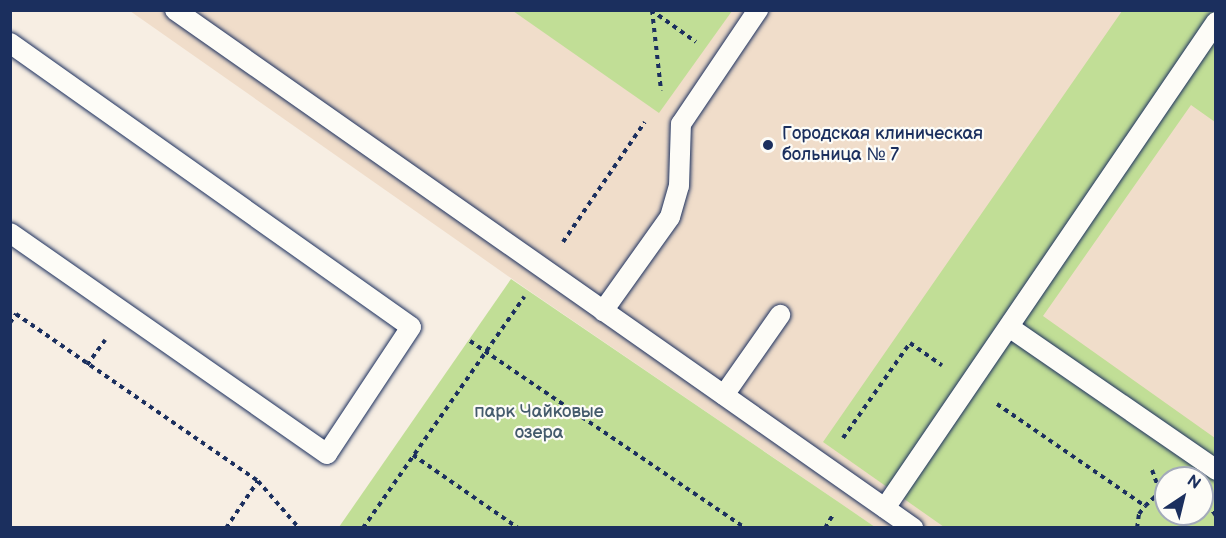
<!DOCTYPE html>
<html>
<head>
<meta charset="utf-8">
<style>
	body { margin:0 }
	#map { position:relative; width:1226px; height:538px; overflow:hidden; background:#f7eee3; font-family:"Balsamiq Sans",sans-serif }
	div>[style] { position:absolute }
	.built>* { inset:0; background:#f0ddca }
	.green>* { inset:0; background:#c1de96 }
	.path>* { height:4px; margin-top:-2px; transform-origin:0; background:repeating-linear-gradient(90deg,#1b2f5e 0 4.5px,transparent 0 9px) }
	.roads { filter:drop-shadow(0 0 2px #1b2f5e) drop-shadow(0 0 2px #1b2f5e) }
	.lane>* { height:20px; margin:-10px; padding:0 10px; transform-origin:10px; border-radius:10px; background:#fdfcf7 }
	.dots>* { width:16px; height:16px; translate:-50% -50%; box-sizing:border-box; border:3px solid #fdfcf7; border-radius:50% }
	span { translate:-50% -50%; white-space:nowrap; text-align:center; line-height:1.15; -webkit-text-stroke:4.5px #fdfcf7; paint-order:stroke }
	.poi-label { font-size:18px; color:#1b2f5e }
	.left { translate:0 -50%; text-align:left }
	.park-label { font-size:18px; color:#445b6c }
	.frame { position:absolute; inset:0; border:12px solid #1b2f5e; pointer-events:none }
	.north { position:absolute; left:1154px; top:466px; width:60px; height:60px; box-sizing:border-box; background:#fdfcf7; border:2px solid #a3aaba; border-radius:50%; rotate:35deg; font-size:16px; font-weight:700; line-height:24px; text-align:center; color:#1b2f5e }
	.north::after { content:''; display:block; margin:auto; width:21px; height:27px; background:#1b2f5e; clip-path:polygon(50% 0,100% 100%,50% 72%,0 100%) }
</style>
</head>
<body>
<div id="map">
	<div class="built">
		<div style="clip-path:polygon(evenodd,130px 11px,1215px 11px,1215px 527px,875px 527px,528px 290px,130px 11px,1166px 478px,1202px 478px,1202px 514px,1166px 514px,1166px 478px)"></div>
	</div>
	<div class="green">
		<div style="clip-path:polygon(513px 11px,732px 11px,659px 113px)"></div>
		<div style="clip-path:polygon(evenodd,1122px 11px,1215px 11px,1215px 122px,1191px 105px,1043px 316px,1215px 438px,1215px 527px,944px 527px,823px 442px,1122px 11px,1166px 478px,1202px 478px,1202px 514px,1166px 514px,1166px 478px)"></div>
		<div style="clip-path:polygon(511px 279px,840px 503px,875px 527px,339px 527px)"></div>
	</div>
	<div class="path">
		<div style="left:651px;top:10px;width:55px;rotate:35.4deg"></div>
		<div style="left:652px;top:10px;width:81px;rotate:83.6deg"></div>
		<div style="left:563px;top:242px;width:145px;rotate:-55.7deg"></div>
		<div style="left:10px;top:323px;width:11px;rotate:-56deg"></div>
		<div style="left:16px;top:314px;width:294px;rotate:34.6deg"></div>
		<div style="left:258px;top:481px;width:62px;rotate:48.9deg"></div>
		<div style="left:470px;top:341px;width:333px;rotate:34.2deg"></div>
		<div style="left:87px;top:365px;width:31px;rotate:-54deg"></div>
		<div style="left:997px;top:404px;width:180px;rotate:34.6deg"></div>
		<div style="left:843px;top:438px;width:116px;rotate:-54.8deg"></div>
		<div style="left:910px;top:343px;width:39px;rotate:35deg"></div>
		<div style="left:413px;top:455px;width:128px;rotate:34.8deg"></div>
		<div style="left:1152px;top:470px;width:23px;rotate:70deg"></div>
		<div style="left:1208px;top:504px;width:14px;rotate:56deg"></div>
		<div style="left:226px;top:528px;width:57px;rotate:-55.8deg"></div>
		<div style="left:363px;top:528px;width:282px;rotate:-55.1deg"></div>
		<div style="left:825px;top:528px;width:17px;rotate:-59deg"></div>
		<div style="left:1137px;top:528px;width:14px;rotate:-82deg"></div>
		<div style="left:1139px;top:514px;width:10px;rotate:-53deg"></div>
		<div style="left:1145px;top:506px;width:21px;rotate:-43deg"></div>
		<div style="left:1160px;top:492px;width:6px;rotate:-9deg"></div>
	</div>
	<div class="roads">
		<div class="lane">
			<div style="left:175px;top:10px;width:902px;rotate:35.06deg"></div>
			<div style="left:10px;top:43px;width:491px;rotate:35.3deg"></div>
			<div style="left:411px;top:327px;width:152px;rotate:123.5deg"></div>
			<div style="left:327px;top:454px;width:386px;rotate:-145.1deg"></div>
			<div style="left:603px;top:311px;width:115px;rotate:-54.5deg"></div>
			<div style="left:670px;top:217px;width:32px;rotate:-74deg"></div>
			<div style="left:679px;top:186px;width:62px;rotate:-88.2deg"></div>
			<div style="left:681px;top:124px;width:138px;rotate:-56deg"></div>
			<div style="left:1009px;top:327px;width:252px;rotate:34.6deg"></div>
			<div style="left:724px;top:395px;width:98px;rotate:-55deg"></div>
			<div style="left:885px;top:508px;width:588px;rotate:-55.74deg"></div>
		</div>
	</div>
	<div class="dots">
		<div style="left:768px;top:145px;background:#1b2f5e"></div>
	</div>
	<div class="poi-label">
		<span class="left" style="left:782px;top:145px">Городская клиническая<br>больница № 7</span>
	</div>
	<div class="park-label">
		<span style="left:539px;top:423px">парк Чайковые<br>озера</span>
	</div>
	<div class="frame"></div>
	<div class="north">N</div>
</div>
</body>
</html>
